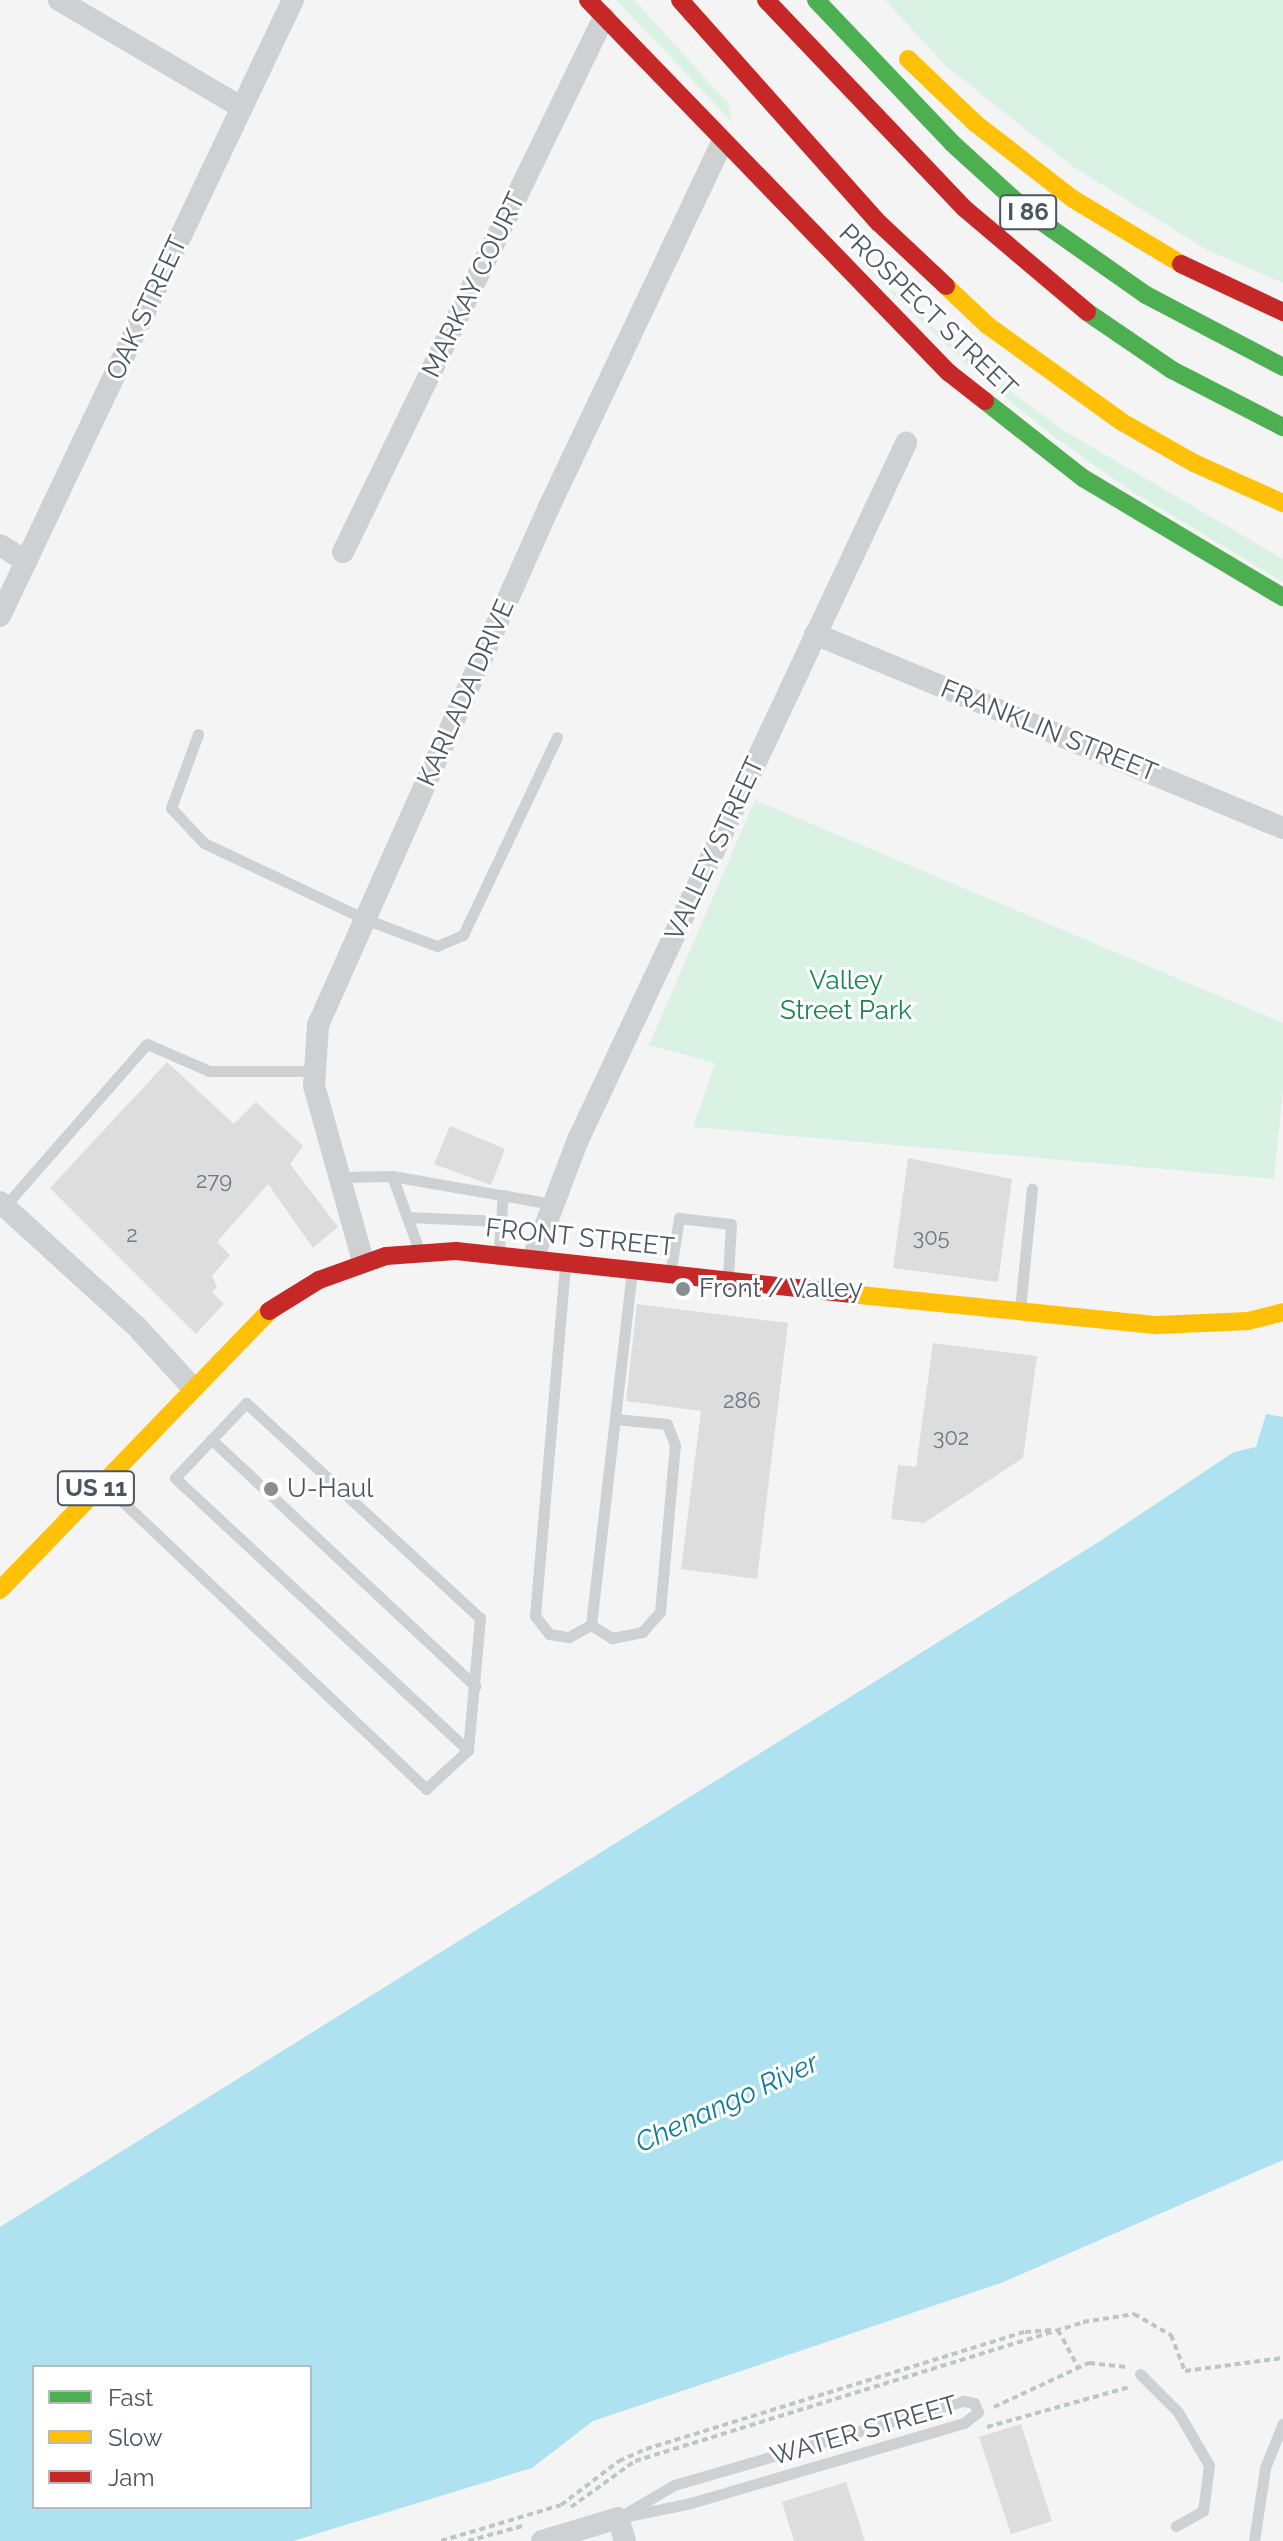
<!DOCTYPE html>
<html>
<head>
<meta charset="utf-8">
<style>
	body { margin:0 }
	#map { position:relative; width:1283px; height:2541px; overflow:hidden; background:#f4f4f4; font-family:Raleway,sans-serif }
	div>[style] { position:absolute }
	.green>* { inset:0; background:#d9f2e3 }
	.water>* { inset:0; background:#aee2f0 }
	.building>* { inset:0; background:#ddddde }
	.path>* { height:4px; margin-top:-2px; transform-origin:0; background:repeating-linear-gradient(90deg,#bcc7c4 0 6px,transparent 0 10px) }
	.lane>* { height:11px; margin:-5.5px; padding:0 5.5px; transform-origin:5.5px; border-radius:5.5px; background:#ced0d2 }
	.street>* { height:22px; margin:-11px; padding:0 11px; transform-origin:11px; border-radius:11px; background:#ced0d2 }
	.fast>* { height:18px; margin:-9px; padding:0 9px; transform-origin:9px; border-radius:9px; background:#4caf50 }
	.slow>* { height:18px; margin:-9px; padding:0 9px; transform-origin:9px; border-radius:9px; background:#ffc107 }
	.jam>* { height:18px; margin:-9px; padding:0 9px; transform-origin:9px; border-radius:9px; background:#c62828 }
	.dots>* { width:22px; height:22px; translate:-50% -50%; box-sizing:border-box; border:4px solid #fff; border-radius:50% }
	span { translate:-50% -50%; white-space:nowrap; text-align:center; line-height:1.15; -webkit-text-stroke:6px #fff; paint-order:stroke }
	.number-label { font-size:22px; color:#707881 }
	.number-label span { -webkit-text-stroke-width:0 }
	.shield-label span { padding:2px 6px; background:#fff; border:2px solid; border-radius:6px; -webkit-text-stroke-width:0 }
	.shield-label { font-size:24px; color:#4a5661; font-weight:700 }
	.street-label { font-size:26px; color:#4a5661 }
	.park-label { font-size:26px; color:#17864f }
	.poi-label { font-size:26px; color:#4a5661 }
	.left { translate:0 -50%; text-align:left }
	.water-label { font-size:28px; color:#0c7c9b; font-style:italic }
	.legend { position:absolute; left:32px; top:2365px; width:280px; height:144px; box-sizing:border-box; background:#fff; border:2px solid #b7bbc0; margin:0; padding:10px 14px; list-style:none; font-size:24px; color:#4a5661 }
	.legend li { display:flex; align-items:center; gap:16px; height:40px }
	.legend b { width:40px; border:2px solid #b7bbc0 }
</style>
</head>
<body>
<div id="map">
	<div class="green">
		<div style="clip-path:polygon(616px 0,634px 0,728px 103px,732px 122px)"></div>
		<div style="clip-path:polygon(885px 0,1283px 0,1283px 283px,1207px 250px,1072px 166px,947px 67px)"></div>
		<div style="clip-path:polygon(845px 247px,976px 366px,1063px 430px,1283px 559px,1283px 582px,1131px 491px,1057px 439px,975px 373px)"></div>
		<div style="clip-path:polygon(755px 800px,1283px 1023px,1283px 1089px,1274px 1179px,693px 1127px,715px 1063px,649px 1045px)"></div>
	</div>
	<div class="water">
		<div style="clip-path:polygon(evenodd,1266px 1414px,1283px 1417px,1283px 2160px,1001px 2283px,593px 2421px,532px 2468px,293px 2541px,0 2541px,0 2227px,1097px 1543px,1234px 1452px,1256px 1447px,1266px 1414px,34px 2367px,310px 2367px,310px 2507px,34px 2507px,34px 2367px)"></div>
	</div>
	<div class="building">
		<div style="clip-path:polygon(167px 1062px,234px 1124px,256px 1102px,303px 1146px,290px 1164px,338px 1227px,313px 1248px,268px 1184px,217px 1242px,230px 1255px,212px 1276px,217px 1287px,212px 1292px,224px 1304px,196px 1334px,50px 1188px)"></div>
		<div style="clip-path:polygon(450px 1126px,505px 1149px,491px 1185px,434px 1164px)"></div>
		<div style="clip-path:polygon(908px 1158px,1012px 1179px,998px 1282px,893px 1268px)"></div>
		<div style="clip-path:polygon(637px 1304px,788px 1323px,757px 1579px,681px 1569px,701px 1411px,626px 1401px)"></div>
		<div style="clip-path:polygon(933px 1343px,1037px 1356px,1023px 1458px,924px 1523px,891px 1519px,898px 1465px,916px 1467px)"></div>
		<div style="clip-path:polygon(1021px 2424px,1052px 2521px,1011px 2534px,979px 2437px)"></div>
		<div style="clip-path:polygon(846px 2482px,865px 2541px,794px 2541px,782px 2502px)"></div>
	</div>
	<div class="path">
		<div style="left:1058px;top:2330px;width:42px;rotate:61.6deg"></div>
		<div style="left:994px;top:2407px;width:105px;rotate:-24.9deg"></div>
		<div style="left:1089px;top:2363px;width:38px;rotate:6deg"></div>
		<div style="left:987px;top:2427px;width:148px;rotate:-15.7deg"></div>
		<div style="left:571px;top:2507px;width:79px;rotate:-35.7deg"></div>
		<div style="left:635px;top:2461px;width:469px;rotate:-17.2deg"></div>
		<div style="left:1083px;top:2322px;width:52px;rotate:-8.9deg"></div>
		<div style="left:1134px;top:2314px;width:43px;rotate:29.6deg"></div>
		<div style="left:1171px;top:2335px;width:39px;rotate:69deg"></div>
		<div style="left:1185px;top:2371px;width:99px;rotate:-7.6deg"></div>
		<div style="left:441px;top:2541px;width:125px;rotate:-16.7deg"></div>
		<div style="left:561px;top:2505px;width:73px;rotate:-37.2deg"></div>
		<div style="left:619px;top:2461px;width:30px;rotate:-24deg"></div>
		<div style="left:646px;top:2449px;width:397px;rotate:-17.2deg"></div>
		<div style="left:1025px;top:2332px;width:27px;rotate:-4deg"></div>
		<div style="left:468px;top:2541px;width:60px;rotate:-15.4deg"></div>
	</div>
	<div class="lane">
		<div style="left:198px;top:734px;width:79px;rotate:110deg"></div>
		<div style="left:171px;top:808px;width:48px;rotate:46.7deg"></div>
		<div style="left:204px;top:843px;width:178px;rotate:25.3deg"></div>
		<div style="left:365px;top:919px;width:77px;rotate:20.6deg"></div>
		<div style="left:437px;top:946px;width:28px;rotate:-23deg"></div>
		<div style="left:463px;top:935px;width:219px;rotate:-64.6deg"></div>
		<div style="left:392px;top:1176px;width:79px;rotate:70deg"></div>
		<div style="left:340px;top:1177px;width:52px;rotate:-1.1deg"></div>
		<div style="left:392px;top:1176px;width:163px;rotate:9.9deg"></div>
		<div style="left:5px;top:1206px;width:215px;rotate:-48.8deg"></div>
		<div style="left:147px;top:1044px;width:68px;rotate:23.5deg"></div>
		<div style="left:209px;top:1071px;width:104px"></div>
		<div style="left:407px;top:1217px;width:94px;rotate:2.4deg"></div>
		<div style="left:501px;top:1221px;width:30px;rotate:94deg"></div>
		<div style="left:501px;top:1221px;width:26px;rotate:-86deg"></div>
		<div style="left:565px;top:1266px;width:351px;rotate:94.9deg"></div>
		<div style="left:535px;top:1616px;width:23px;rotate:52deg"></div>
		<div style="left:549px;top:1634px;width:20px;rotate:9deg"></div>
		<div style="left:569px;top:1637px;width:25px;rotate:-29deg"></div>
		<div style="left:591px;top:1625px;width:355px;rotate:-83.4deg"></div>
		<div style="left:671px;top:1269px;width:52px;rotate:-81.1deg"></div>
		<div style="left:679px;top:1218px;width:52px;rotate:6.6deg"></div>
		<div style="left:731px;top:1224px;width:52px;rotate:93.3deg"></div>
		<div style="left:1020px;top:1309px;width:121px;rotate:-84.3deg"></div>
		<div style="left:211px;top:1439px;width:362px;rotate:43.1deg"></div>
		<div style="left:105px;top:1485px;width:442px;rotate:43.4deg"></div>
		<div style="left:426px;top:1789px;width:57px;rotate:-42.9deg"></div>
		<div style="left:468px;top:1750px;width:133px;rotate:-84.8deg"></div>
		<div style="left:480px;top:1618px;width:318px;rotate:-137.4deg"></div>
		<div style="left:246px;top:1403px;width:103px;rotate:133.4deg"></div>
		<div style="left:175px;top:1478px;width:400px;rotate:42.9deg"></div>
		<div style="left:591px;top:1625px;width:25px;rotate:32deg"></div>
		<div style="left:612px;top:1638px;width:31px;rotate:-11deg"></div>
		<div style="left:642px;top:1632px;width:27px;rotate:-48deg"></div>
		<div style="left:660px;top:1612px;width:168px;rotate:-84.9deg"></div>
		<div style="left:675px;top:1445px;width:22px;rotate:-111deg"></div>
		<div style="left:667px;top:1424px;width:52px;rotate:-174.5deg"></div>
		<div style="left:1140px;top:2374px;width:54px;rotate:45deg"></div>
		<div style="left:1178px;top:2412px;width:61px;rotate:59.7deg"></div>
		<div style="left:1209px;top:2465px;width:46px;rotate:97.4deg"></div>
		<div style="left:1203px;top:2511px;width:31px;rotate:151deg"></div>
		<div style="left:964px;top:2401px;width:10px;rotate:11deg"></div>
		<div style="left:974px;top:2403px;width:10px;rotate:66deg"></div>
		<div style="left:978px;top:2412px;width:18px;rotate:142deg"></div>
		<div style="left:964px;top:2423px;width:284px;rotate:163.7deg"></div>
		<div style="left:691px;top:2503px;width:75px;rotate:168.4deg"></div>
		<div style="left:618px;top:2518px;width:65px;rotate:-30.5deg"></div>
		<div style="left:674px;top:2485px;width:302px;rotate:-16.2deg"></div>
		<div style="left:1254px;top:2541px;width:74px;rotate:-81.4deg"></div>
		<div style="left:1265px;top:2468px;width:48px;rotate:-68.2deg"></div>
	</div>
	<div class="street">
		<div style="left:59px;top:0;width:212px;rotate:30.5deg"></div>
		<div style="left:0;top:545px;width:31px;rotate:32deg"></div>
		<div style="left:343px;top:552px;width:595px;rotate:-63.99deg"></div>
		<div style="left:0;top:616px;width:682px;rotate:-64.56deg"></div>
		<div style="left:815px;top:634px;width:507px;rotate:22.52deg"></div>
		<div style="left:0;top:1202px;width:185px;rotate:42.4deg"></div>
		<div style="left:137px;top:1327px;width:81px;rotate:47.5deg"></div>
		<div style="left:533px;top:1258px;width:124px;rotate:-69.2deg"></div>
		<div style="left:577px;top:1142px;width:773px;rotate:-64.79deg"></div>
		<div style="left:363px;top:1261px;width:182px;rotate:-105.6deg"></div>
		<div style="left:314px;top:1086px;width:61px;rotate:-86.2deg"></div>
		<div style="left:318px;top:1025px;width:567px;rotate:-65.97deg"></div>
		<div style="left:549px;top:507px;width:403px;rotate:-64.6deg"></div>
		<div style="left:542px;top:2541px;width:79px;rotate:-16.8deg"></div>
		<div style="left:618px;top:2518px;width:24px;rotate:73deg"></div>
	</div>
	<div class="fast">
		<div style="left:816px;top:0;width:197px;rotate:46.4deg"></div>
		<div style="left:952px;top:143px;width:104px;rotate:42.3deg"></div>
		<div style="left:1029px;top:213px;width:143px;rotate:35deg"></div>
		<div style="left:1146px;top:295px;width:155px;rotate:27.7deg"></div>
		<div style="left:1087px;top:312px;width:103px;rotate:34.3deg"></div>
		<div style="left:1172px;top:370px;width:125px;rotate:27.2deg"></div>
		<div style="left:985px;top:401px;width:125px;rotate:38.2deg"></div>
		<div style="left:1083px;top:478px;width:233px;rotate:30.8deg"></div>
	</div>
	<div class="slow">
		<div style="left:908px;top:59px;width:93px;rotate:43.7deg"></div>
		<div style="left:975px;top:123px;width:124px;rotate:37.8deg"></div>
		<div style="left:1073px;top:199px;width:126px;rotate:31deg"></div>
		<div style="left:946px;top:286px;width:57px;rotate:43.6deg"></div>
		<div style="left:987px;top:325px;width:166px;rotate:35.7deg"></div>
		<div style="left:1122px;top:422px;width:83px;rotate:29.7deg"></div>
		<div style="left:1194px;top:463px;width:98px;rotate:24.2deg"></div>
		<div style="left:850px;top:1294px;width:309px;rotate:5.8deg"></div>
		<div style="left:1157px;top:1325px;width:91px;rotate:-2.5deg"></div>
		<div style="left:1248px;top:1321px;width:36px;rotate:-14deg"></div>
		<div style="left:0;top:1590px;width:388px;rotate:-46deg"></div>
	</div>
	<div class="jam">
		<div style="left:588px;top:0;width:518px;rotate:45.94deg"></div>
		<div style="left:948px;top:372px;width:47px;rotate:38.1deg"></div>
		<div style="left:680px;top:0;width:299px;rotate:48.3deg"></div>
		<div style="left:879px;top:223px;width:92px;rotate:43.2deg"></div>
		<div style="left:766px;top:0;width:287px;rotate:46.4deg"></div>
		<div style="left:964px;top:208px;width:161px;rotate:40.2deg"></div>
		<div style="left:1181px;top:264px;width:113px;rotate:25.2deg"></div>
		<div style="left:269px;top:1311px;width:59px;rotate:-31.8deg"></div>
		<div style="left:319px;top:1280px;width:71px;rotate:-19.7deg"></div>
		<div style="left:386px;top:1256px;width:70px;rotate:-4.1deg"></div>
		<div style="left:456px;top:1251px;width:396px;rotate:6.2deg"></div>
	</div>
	<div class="dots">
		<div style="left:683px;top:1289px;background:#868d94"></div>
		<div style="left:271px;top:1489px;background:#868d94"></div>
	</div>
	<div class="number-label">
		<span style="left:214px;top:1181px">279</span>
		<span style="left:132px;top:1235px">2</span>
		<span style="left:931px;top:1238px">305</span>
		<span style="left:742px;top:1401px">286</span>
		<span style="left:951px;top:1438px">302</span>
	</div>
	<div class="shield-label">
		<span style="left:1028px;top:212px">I 86</span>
		<span style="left:96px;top:1488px">US 11</span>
	</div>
	<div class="street-label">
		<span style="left:474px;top:285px;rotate:-64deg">MARKAY COURT</span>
		<span style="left:147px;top:308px;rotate:-65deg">OAK STREET</span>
		<span style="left:928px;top:311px;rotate:44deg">PROSPECT STREET</span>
		<span style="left:466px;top:693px;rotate:-66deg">KARLADA DRIVE</span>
		<span style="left:1049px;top:731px;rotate:22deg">FRANKLIN STREET</span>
		<span style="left:715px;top:849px;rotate:-65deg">VALLEY STREET</span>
		<span style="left:580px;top:1238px;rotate:6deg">FRONT STREET</span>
		<span style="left:864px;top:2431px;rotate:-16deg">WATER STREET</span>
	</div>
	<div class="park-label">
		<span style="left:846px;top:996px">Valley<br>Street Park</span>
	</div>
	<div class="poi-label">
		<span class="left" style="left:699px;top:1289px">Front / Valley</span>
		<span class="left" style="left:287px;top:1489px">U-Haul</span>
	</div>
	<div class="water-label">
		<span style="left:727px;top:2103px;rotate:-25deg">Chenango River</span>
	</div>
	<ul class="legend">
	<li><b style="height:10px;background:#4caf50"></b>Fast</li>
	<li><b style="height:10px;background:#ffc107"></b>Slow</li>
	<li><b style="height:10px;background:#c62828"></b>Jam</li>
	</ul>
</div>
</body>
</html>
